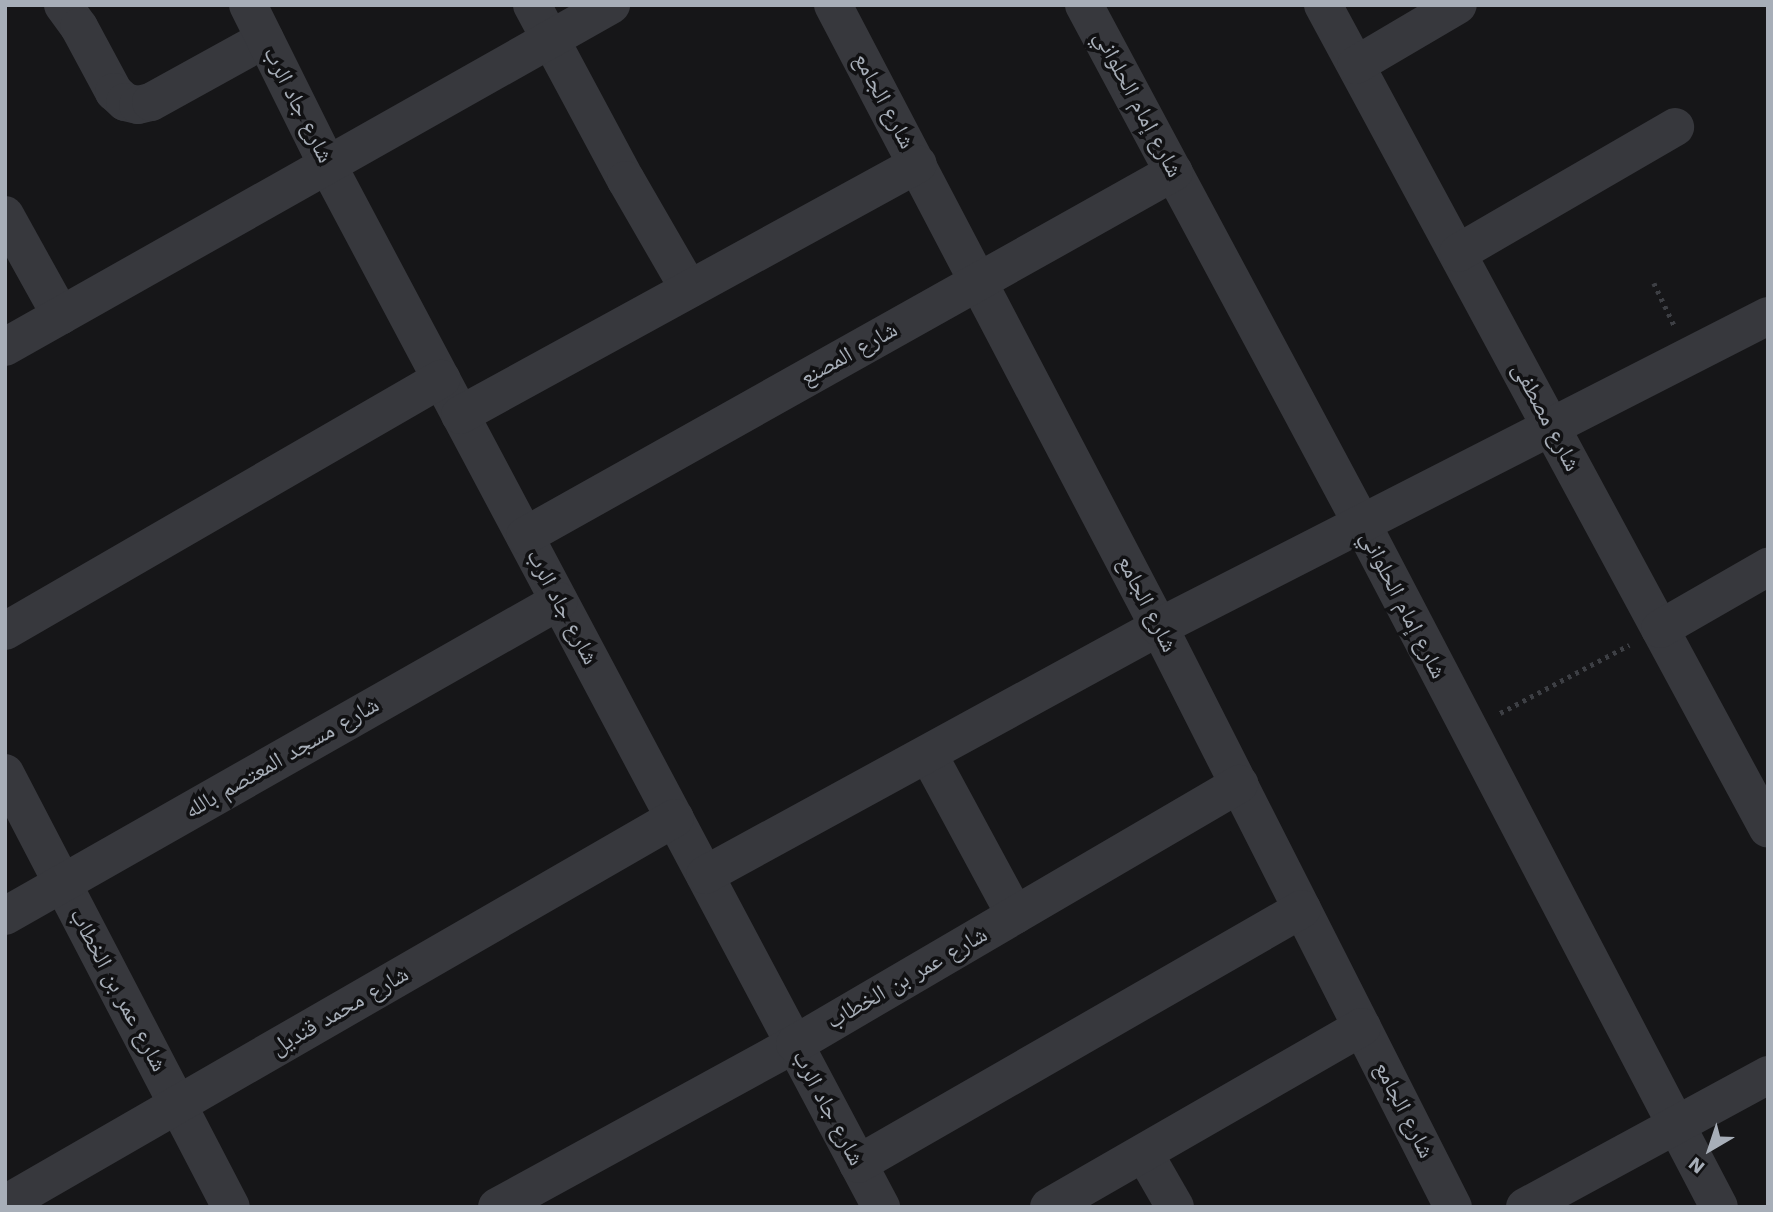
<!DOCTYPE html>
<html>
<head>
<meta charset="utf-8">
<style>
	body { margin:0 }
	#map { position:relative; width:1773px; height:1212px; overflow:hidden; background:#161618; font-family:"Work Sans","Noto Naskh Arabic",sans-serif }
	div>[style] { position:absolute }
	.path>* { height:4.5px; margin-top:-2.25px; transform-origin:0; background:repeating-linear-gradient(90deg,#3d3f44 0 3.5px,transparent 0 8.5px) }
	.minor>* { height:38px; margin:-19px; padding:0 19px; transform-origin:19px; border-radius:19px; background:#37383d }
	span { translate:-50% -50%; white-space:nowrap; text-align:center; line-height:1.15; -webkit-text-stroke:7px #111113; paint-order:stroke }
	.street-label { font-size:23px; color:#a7aeb8 }
	.frame { position:absolute; inset:0; border:7px solid #a7aeb8; pointer-events:none }
	.north { position:absolute; left:1675px; top:1114px; width:70px; height:70px; -webkit-text-stroke:5px #111113; paint-order:stroke; rotate:219deg; font-size:19px; font-weight:700; line-height:28px; text-align:center; color:#a7aeb8 }
	.north::after { content:''; display:block; margin:auto; width:24px; height:32px; background:#a7aeb8; clip-path:polygon(50% 0,100% 100%,50% 72%,0 100%) }
</style>
</head>
<body>
<div id="map">
	<div class="path">
		<div style="left:1654px;top:283px;width:47px;rotate:64.5deg"></div>
		<div style="left:1500px;top:713px;width:146px;rotate:-27.8deg"></div>
	</div>
	<div class="minor">
		<div style="left:63px;top:5px;width:27px;rotate:54deg"></div>
		<div style="left:79px;top:27px;width:74px;rotate:61.7deg"></div>
		<div style="left:114px;top:92px;width:15px;rotate:42deg"></div>
		<div style="left:125px;top:102px;width:13px;rotate:13deg"></div>
		<div style="left:138px;top:105px;width:13px;rotate:-13deg"></div>
		<div style="left:151px;top:102px;width:130px;rotate:-28.9deg"></div>
		<div style="left:248px;top:5px;width:180px;rotate:63.6deg"></div>
		<div style="left:328px;top:166px;width:1179px;rotate:62.02deg"></div>
		<div style="left:532px;top:5px;width:199px;rotate:61.8deg"></div>
		<div style="left:626px;top:180px;width:126px;rotate:60deg"></div>
		<div style="left:833px;top:5px;width:702px;rotate:62.34deg"></div>
		<div style="left:1159px;top:627px;width:650px;rotate:63.12deg"></div>
		<div style="left:1084px;top:5px;width:591px;rotate:61.83deg"></div>
		<div style="left:1363px;top:526px;width:768px;rotate:62.4deg"></div>
		<div style="left:1323px;top:5px;width:936px;rotate:61.63deg"></div>
		<div style="left:1356px;top:65px;width:118px;rotate:-30.5deg"></div>
		<div style="left:5px;top:215px;width:115px;rotate:61deg"></div>
		<div style="left:1458px;top:253px;width:251px;rotate:-30.1deg"></div>
		<div style="left:5px;top:347px;width:696px;rotate:-29.44deg"></div>
		<div style="left:460px;top:415px;width:522px;rotate:-28.72deg"></div>
		<div style="left:525px;top:536px;width:744px;rotate:-29.29deg"></div>
		<div style="left:1660px;top:629px;width:125px;rotate:-29.9deg"></div>
		<div style="left:5px;top:631px;width:504px;rotate:-30.03deg"></div>
		<div style="left:928px;top:754px;width:183px;rotate:61.6deg"></div>
		<div style="left:5px;top:773px;width:489px;rotate:62.5deg"></div>
		<div style="left:705px;top:875px;width:517px;rotate:-28.65deg"></div>
		<div style="left:1159px;top:627px;width:684px;rotate:-27.05deg"></div>
		<div style="left:5px;top:916px;width:637px;rotate:-29.62deg"></div>
		<div style="left:1144px;top:1153px;width:62px;rotate:60.1deg"></div>
		<div style="left:858px;top:1164px;width:512px;rotate:-29.87deg"></div>
		<div style="left:5px;top:1204px;width:773px;rotate:-29.95deg"></div>
		<div style="left:497px;top:1207px;width:340px;rotate:-28.7deg"></div>
		<div style="left:795px;top:1044px;width:515px;rotate:-30.35deg"></div>
		<div style="left:1049px;top:1207px;width:361px;rotate:-29.9deg"></div>
		<div style="left:1525px;top:1207px;width:277px;rotate:-28.5deg"></div>
	</div>
	<div class="street-label">
		<span style="left:884px;top:101px;rotate:62deg">شارع الجامع</span>
		<span style="left:1138px;top:104px;rotate:62deg">شارع إمام الحلواني</span>
		<span style="left:298px;top:105px;rotate:63deg">شارع جاد الرب</span>
		<span style="left:849px;top:354px;rotate:-29deg">شارع المصنع</span>
		<span style="left:1546px;top:417px;rotate:62deg">شارع مصطفى</span>
		<span style="left:1147px;top:604px;rotate:63deg">شارع الجامع</span>
		<span style="left:1403px;top:605px;rotate:63deg">شارع إمام الحلواني</span>
		<span style="left:562px;top:607px;rotate:62deg">شارع جاد الرب</span>
		<span style="left:282px;top:758px;rotate:-30deg">شارع مسجد المعتصم بالله</span>
		<span style="left:907px;top:978px;rotate:-30deg">شارع عمر بن الخطاب</span>
		<span style="left:118px;top:990px;rotate:62deg">شارع عمر بن الخطاب</span>
		<span style="left:340px;top:1011px;rotate:-30deg">شارع محمد قنديل</span>
		<span style="left:828px;top:1108px;rotate:62deg">شارع جاد الرب</span>
		<span style="left:1404px;top:1110px;rotate:63deg">شارع الجامع</span>
	</div>
	<div class="frame"></div>
	<div class="north">N</div>
</div>
</body>
</html>
